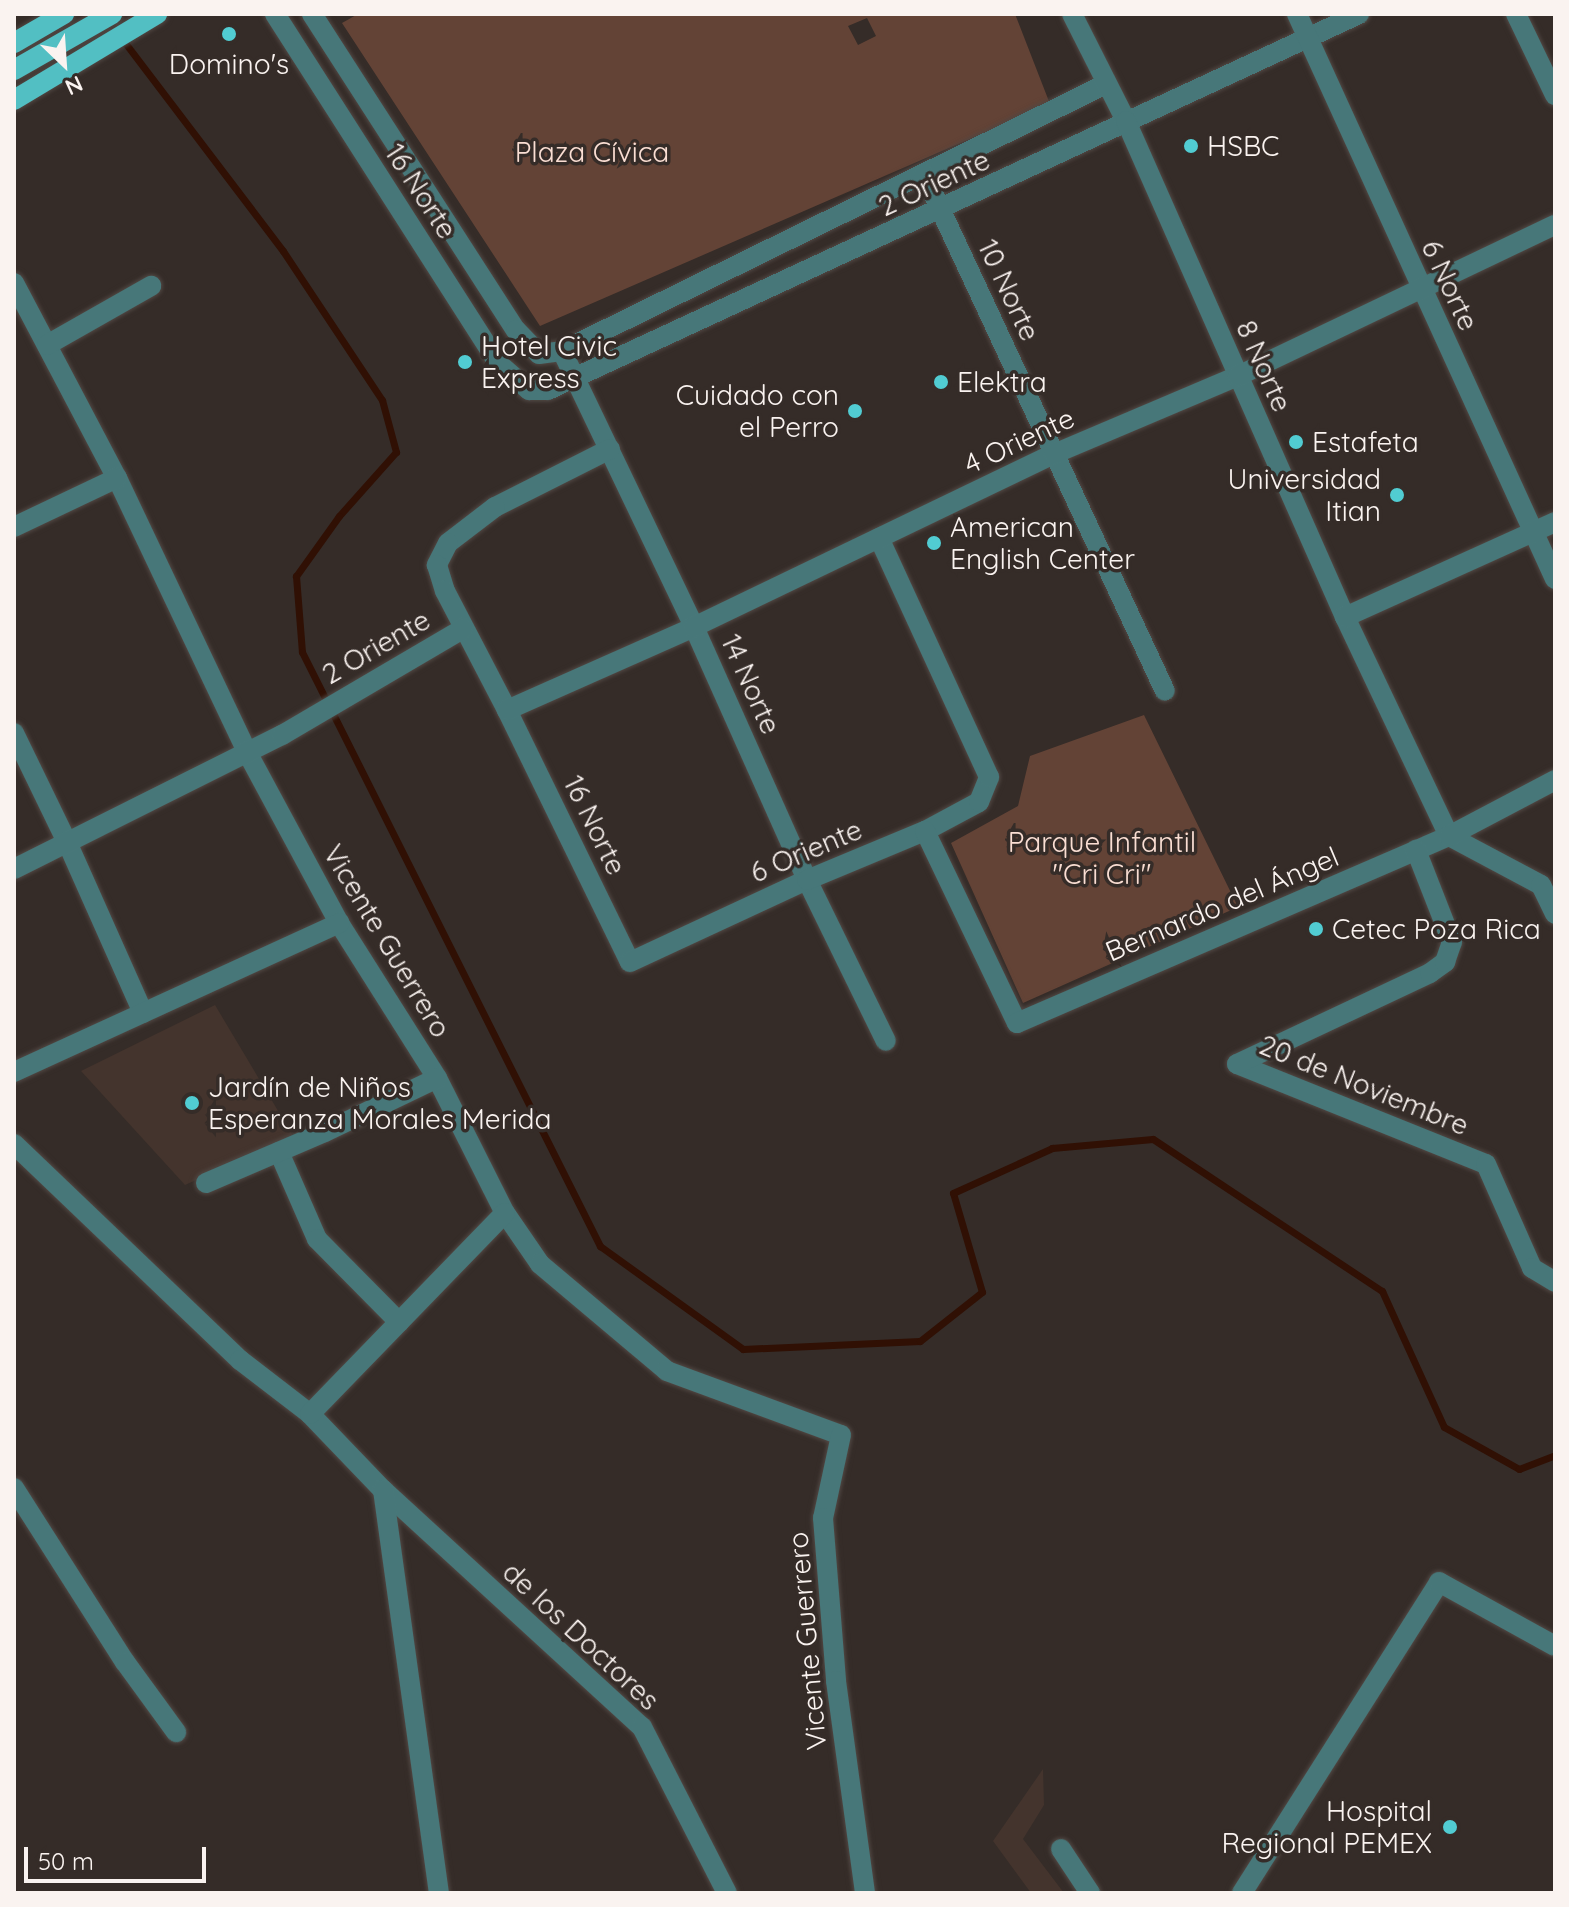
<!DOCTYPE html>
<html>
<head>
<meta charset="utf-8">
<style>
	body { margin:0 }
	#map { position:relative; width:1569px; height:1907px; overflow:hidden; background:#352c28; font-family:Quicksand,sans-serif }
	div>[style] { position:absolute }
	.built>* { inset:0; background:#44342d }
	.green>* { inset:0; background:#634336 }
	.stream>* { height:7px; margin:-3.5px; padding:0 3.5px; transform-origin:3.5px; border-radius:3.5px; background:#301004 }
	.roads { filter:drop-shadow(0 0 2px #514844) drop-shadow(0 0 2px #514844) }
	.minor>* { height:20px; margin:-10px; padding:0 10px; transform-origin:10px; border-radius:10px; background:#477779 }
	.major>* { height:20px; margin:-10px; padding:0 10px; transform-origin:10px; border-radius:10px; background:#52bfc3 }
	.dots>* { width:22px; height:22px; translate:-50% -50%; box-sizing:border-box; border:4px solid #352c28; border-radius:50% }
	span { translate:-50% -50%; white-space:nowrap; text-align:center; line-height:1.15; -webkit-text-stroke:7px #352c28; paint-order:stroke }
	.poi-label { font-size:28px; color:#faf3f0 }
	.left { translate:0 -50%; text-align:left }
	.right { translate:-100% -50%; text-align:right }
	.park-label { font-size:28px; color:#faded3 }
	.street-label { font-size:28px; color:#faf3f0 }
	.frame { position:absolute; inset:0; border:16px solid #faf3f0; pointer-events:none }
	.north { position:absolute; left:24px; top:24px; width:80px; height:80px; -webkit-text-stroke:6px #352c28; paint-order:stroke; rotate:155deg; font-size:22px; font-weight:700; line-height:32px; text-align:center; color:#faf3f0 }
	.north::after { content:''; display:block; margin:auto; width:28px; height:36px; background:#faf3f0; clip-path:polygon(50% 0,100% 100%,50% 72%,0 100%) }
	.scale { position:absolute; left:24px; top:1847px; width:182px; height:36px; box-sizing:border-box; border:4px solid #faf3f0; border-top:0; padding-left:10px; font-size:24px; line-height:28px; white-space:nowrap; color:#faf3f0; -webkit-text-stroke:6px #352c28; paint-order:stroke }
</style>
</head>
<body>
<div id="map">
	<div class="built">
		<div style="clip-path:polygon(215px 1005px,293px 1136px,185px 1185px,81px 1071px)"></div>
		<div style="clip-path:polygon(1043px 1769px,1044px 1805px,1023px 1839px,1064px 1893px,1031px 1893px,993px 1841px)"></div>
	</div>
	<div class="green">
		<div style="clip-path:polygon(evenodd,358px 14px,1015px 14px,1050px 104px,540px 326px,342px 23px,358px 14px,867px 18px,876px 36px,858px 45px,848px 26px,867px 18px)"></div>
		<div style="clip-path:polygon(1144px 715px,1238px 907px,1023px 1003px,951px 843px,1018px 806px,1030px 756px)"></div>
	</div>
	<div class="stream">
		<div style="left:107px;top:19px;width:291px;rotate:52.8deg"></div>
		<div style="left:283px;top:251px;width:179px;rotate:56.4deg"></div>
		<div style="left:382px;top:400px;width:54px;rotate:74.9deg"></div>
		<div style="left:396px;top:452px;width:86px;rotate:131.7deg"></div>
		<div style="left:339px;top:516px;width:74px;rotate:125.6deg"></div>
		<div style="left:296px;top:576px;width:76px;rotate:85.5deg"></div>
		<div style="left:302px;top:652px;width:665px;rotate:63.36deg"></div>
		<div style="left:600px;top:1246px;width:176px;rotate:35.8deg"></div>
		<div style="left:743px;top:1349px;width:177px;rotate:-2.6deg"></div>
		<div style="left:920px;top:1341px;width:79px;rotate:-38.3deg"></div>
		<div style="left:982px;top:1292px;width:103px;rotate:-106.3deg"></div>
		<div style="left:953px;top:1193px;width:109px;rotate:-24.4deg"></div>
		<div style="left:1052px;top:1148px;width:101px;rotate:-5.1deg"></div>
		<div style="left:1153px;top:1139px;width:275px;rotate:33.6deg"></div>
		<div style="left:1382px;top:1291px;width:149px;rotate:65.5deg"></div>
		<div style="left:1444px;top:1427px;width:86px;rotate:29.2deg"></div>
		<div style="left:1519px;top:1469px;width:39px;rotate:-21deg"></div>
	</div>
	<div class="roads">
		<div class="minor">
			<div style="left:275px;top:14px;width:416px;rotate:57.4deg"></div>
			<div style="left:499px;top:364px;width:40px;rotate:41deg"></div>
			<div style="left:529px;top:390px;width:19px"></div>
			<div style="left:548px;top:390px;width:894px;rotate:-24.87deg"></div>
			<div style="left:312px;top:14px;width:376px;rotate:57.2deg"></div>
			<div style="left:516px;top:330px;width:33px;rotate:46deg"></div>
			<div style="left:539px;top:354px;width:23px;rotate:-7deg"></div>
			<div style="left:562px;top:351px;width:606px;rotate:-26.14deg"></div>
			<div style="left:1072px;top:14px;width:120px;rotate:63.2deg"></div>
			<div style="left:1126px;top:121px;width:542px;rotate:66.18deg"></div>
			<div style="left:1345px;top:617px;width:242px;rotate:64.6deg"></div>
			<div style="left:1449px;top:836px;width:104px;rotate:28deg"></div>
			<div style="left:1541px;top:885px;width:32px;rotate:64deg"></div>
			<div style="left:1297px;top:14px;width:621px;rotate:65.46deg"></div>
			<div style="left:1516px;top:14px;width:90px;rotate:64.3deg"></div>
			<div style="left:924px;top:174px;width:570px;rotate:65.01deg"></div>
			<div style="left:14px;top:283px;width:221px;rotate:62.2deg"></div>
			<div style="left:117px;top:478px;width:303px;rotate:64.6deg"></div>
			<div style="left:247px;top:752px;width:194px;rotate:61.7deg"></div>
			<div style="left:339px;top:923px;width:183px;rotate:57.7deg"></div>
			<div style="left:437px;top:1078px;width:151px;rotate:63.3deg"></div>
			<div style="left:505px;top:1213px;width:62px;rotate:55.5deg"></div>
			<div style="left:540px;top:1264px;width:166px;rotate:40.1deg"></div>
			<div style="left:667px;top:1371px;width:185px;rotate:20.2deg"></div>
			<div style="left:841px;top:1435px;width:85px;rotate:102.2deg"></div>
			<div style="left:823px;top:1518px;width:164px;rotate:85.4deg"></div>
			<div style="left:836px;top:1681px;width:214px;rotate:82.2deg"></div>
			<div style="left:47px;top:345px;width:120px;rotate:-29.6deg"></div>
			<div style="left:562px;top:351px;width:306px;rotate:64.4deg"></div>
			<div style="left:694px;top:627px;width:277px;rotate:65.9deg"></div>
			<div style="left:807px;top:880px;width:179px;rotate:63.9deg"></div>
			<div style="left:610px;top:449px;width:129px;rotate:153.2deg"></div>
			<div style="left:495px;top:507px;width:59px;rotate:142.5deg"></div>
			<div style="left:448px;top:543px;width:25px;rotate:117deg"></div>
			<div style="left:437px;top:565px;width:27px;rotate:73deg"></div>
			<div style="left:445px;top:591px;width:134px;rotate:62.5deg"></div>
			<div style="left:507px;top:710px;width:280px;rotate:64deg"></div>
			<div style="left:630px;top:962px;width:195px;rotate:-24.9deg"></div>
			<div style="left:807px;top:880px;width:128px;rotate:-22.6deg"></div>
			<div style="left:925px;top:831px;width:61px;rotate:-28.2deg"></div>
			<div style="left:979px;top:802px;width:27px;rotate:-68deg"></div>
			<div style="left:989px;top:777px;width:263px;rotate:-114.7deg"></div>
			<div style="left:14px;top:527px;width:114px;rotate:-25.4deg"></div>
			<div style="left:1345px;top:617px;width:230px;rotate:-24.3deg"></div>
			<div style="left:507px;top:710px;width:205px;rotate:-23.9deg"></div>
			<div style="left:694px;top:627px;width:399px;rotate:-25.7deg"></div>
			<div style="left:1054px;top:454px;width:200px;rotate:-23deg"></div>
			<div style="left:1238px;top:376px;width:351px;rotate:-25.5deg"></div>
			<div style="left:14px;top:733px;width:121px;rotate:64.1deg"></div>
			<div style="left:67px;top:842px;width:187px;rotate:66deg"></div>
			<div style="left:925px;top:831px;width:213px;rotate:64.4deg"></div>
			<div style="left:1017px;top:1023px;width:471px;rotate:-23.4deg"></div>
			<div style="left:1449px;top:836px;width:120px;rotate:-27.8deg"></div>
			<div style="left:14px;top:869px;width:300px;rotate:-26.6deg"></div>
			<div style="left:282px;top:735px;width:210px;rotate:-30.4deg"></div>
			<div style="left:1237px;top:1064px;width:268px;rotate:21.9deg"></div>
			<div style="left:1486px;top:1164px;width:114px;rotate:66.1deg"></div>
			<div style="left:1532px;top:1268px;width:27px;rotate:31deg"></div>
			<div style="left:1237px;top:1064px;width:213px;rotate:-25.2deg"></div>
			<div style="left:1430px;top:973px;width:19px;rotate:-36deg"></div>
			<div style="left:1445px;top:962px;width:21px;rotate:-71deg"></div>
			<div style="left:1452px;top:942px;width:99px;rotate:-111.4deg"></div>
			<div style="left:14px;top:1072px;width:358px;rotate:-24.6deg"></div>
			<div style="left:14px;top:1144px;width:313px;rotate:43.7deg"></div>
			<div style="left:240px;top:1360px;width:88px;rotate:37.6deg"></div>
			<div style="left:310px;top:1414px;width:105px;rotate:46.2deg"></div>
			<div style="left:383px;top:1490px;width:351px;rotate:42.5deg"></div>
			<div style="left:642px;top:1727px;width:186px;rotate:62.9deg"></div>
			<div style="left:279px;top:1152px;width:95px;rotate:66.4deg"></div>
			<div style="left:317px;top:1239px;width:117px;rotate:45.3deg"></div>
			<div style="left:206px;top:1183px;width:129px;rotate:-23.2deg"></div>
			<div style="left:325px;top:1132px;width:124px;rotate:-25.7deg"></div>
			<div style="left:310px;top:1414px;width:280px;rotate:-45.9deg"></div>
			<div style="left:14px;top:1488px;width:206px;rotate:57.5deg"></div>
			<div style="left:125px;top:1662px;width:87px;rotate:53.9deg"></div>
			<div style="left:383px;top:1490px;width:407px;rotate:82.1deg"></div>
			<div style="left:1061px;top:1849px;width:53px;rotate:56.6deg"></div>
			<div style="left:1242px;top:1893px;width:368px;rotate:-57.6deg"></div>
			<div style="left:1439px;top:1582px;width:132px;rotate:28.9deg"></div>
		</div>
		<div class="major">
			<div style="left:14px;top:43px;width:58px;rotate:-30.1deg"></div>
			<div style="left:14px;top:70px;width:113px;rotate:-29.7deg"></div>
			<div style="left:14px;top:100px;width:167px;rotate:-31deg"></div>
		</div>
	</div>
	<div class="dots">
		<div style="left:229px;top:34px;background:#51ccd2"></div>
		<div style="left:1191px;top:146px;background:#51ccd2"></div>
		<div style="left:465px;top:362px;background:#51ccd2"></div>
		<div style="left:941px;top:382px;background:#51ccd2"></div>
		<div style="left:855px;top:411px;background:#51ccd2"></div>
		<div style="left:1296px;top:442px;background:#51ccd2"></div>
		<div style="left:1397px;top:495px;background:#51ccd2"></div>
		<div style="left:934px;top:543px;background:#51ccd2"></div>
		<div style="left:1316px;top:929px;background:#51ccd2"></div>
		<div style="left:192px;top:1103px;background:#51ccd2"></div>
		<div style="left:1450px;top:1827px;background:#51ccd2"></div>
	</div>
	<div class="poi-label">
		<span style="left:229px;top:64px">Domino's</span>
		<span class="left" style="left:1207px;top:146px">HSBC</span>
		<span class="left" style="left:481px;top:362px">Hotel Civic<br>Express</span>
		<span class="left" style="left:957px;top:382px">Elektra</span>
		<span class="right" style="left:839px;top:411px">Cuidado con<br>el Perro</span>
		<span class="left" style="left:1312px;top:442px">Estafeta</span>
		<span class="right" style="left:1381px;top:495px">Universidad<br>Itian</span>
		<span class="left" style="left:950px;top:543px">American<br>English Center</span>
		<span class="left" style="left:1332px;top:929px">Cetec Poza Rica</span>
		<span class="left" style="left:208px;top:1103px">Jardín de Niños<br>Esperanza Morales Merida</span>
		<span class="right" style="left:1432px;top:1827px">Hospital<br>Regional PEMEX</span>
	</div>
	<div class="park-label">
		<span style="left:592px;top:152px">Plaza Cívica</span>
		<span style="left:1102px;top:858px">Parque Infantil<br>"Cri Cri"</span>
	</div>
	<div class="street-label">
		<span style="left:934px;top:183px;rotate:-25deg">2 Oriente</span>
		<span style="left:421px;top:191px;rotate:57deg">16 Norte</span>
		<span style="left:1450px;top:285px;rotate:65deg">6 Norte</span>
		<span style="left:1009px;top:290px;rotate:65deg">10 Norte</span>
		<span style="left:1264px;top:366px;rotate:66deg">8 Norte</span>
		<span style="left:1019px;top:441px;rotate:-25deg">4 Oriente</span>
		<span style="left:376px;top:647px;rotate:-30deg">2 Oriente</span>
		<span style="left:751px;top:684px;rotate:66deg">14 Norte</span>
		<span style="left:595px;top:825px;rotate:64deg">16 Norte</span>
		<span style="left:806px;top:851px;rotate:-23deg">6 Oriente</span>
		<span style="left:1222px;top:904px;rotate:-23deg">Bernardo del Ángel</span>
		<span style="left:387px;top:941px;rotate:59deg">Vicente Guerrero</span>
		<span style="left:1364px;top:1085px;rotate:22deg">20 de Noviembre</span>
		<span style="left:581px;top:1636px;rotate:43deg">de los Doctores</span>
		<span style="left:807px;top:1641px;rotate:-95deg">Vicente Guerrero</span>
	</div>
	<div class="frame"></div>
	<div class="north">N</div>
	<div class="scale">50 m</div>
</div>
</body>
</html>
